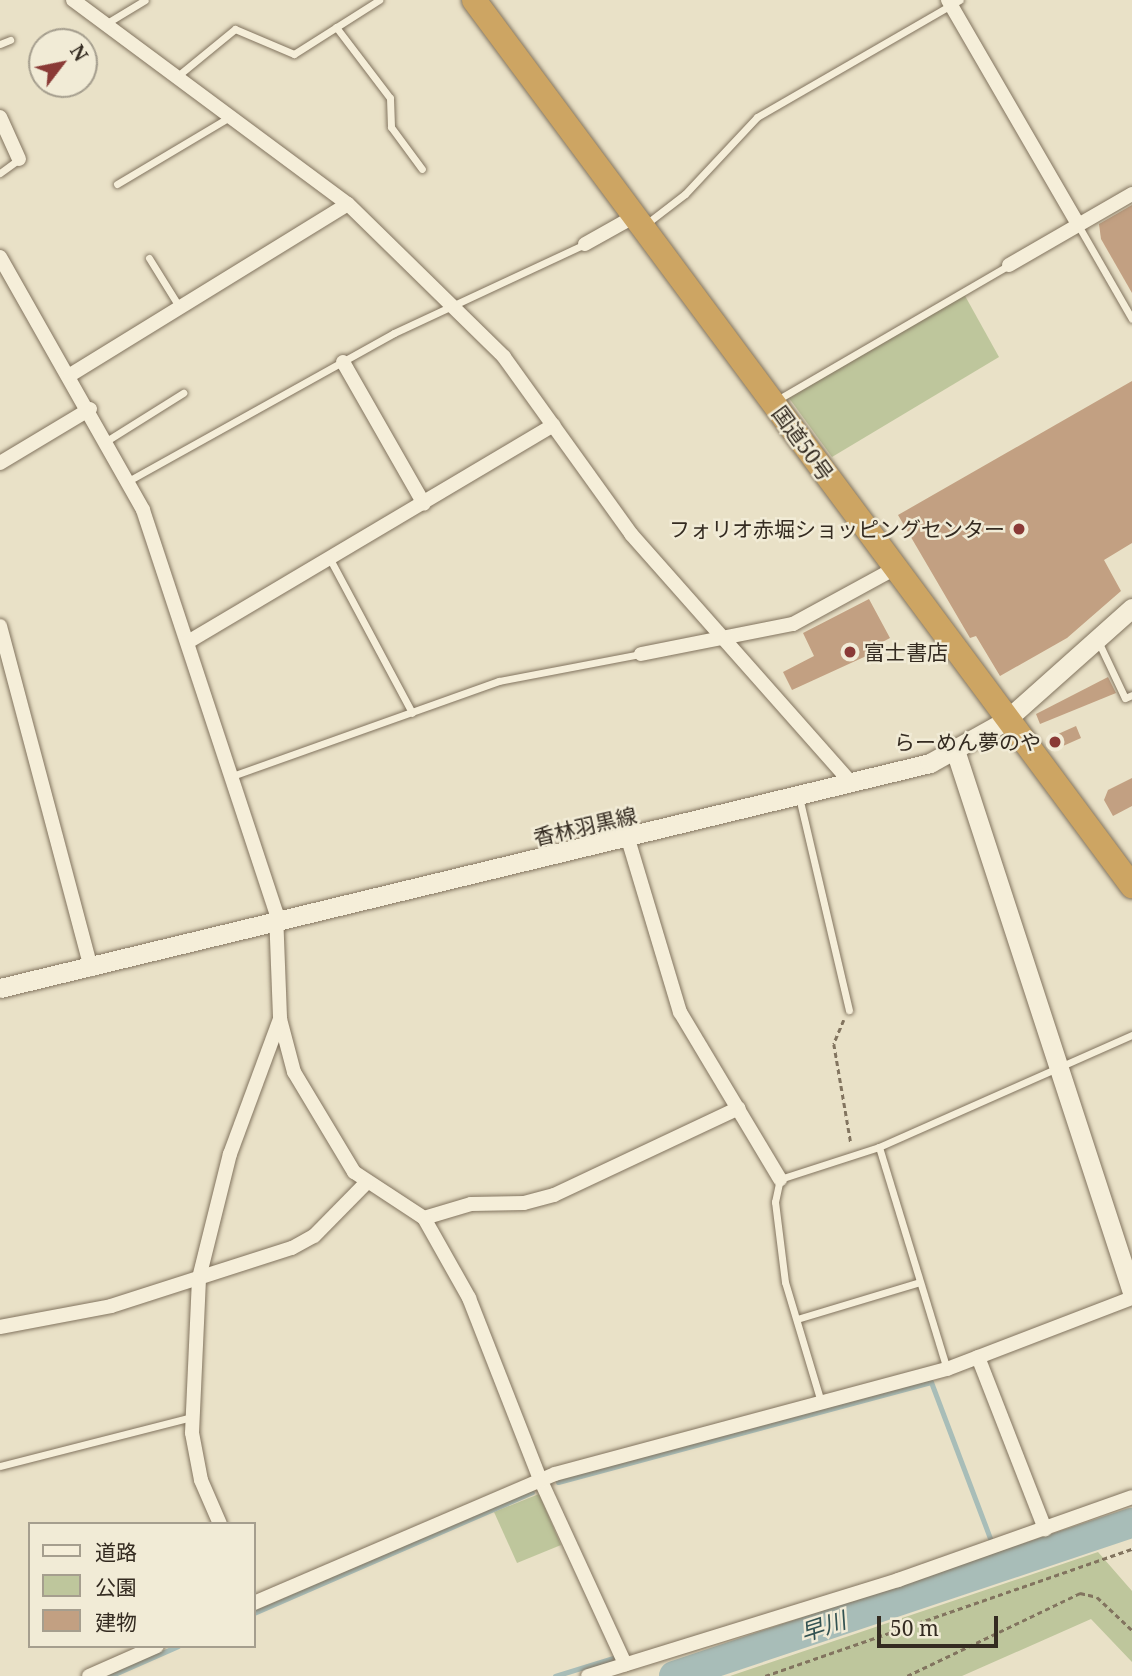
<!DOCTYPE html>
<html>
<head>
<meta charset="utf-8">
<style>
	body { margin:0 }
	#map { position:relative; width:1132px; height:1676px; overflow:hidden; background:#e9e1c7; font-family:"Noto Serif","Noto Sans JP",serif }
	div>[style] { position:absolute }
	.green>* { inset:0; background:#bec69c }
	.stream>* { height:5px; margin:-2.5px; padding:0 2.5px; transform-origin:2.5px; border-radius:2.5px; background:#a8bdb8 }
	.river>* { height:30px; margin:-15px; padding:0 15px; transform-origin:15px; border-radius:15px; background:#a8bdb8 }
	.building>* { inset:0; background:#c2a082 }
	.path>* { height:2.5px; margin-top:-1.25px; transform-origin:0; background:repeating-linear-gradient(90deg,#82745f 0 5px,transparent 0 8.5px) }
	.roads { filter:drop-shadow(0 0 2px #82745f) drop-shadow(0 0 2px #82745f) }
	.lane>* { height:7px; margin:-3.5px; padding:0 3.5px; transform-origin:3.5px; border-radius:3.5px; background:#f5eed9 }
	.street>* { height:14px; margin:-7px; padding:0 7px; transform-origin:7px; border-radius:7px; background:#f5eed9 }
	.secondary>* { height:19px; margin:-9.5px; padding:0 9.5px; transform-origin:9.5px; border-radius:9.5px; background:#f5eed9 }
	.highway>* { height:24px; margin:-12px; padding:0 12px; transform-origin:12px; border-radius:12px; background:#cda563 }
	.dots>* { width:19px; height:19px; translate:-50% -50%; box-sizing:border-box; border:4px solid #f1ebd6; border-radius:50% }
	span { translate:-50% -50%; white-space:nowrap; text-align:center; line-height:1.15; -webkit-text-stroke:5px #f1ebd6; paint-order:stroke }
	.street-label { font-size:21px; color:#342b21 }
	.poi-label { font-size:21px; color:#342b21 }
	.right { translate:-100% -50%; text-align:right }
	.left { translate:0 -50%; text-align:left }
	.water-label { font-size:23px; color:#325252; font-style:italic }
	.legend { position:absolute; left:28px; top:1522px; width:228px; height:126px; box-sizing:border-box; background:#f1ebd6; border:2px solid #a59e8e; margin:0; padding:9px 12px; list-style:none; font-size:21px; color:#342b21 }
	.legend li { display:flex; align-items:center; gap:14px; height:35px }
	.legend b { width:35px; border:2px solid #a59e8e }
	.north { position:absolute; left:28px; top:28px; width:70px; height:70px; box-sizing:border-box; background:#f1ebd6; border:2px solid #a59e8e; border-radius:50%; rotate:58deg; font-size:19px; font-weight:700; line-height:28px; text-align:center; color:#342b21 }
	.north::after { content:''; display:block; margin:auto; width:24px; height:32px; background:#8a3a36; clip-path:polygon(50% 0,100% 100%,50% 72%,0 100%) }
	.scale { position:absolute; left:877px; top:1616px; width:121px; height:32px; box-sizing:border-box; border:4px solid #342b21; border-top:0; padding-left:9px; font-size:21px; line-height:24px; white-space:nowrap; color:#342b21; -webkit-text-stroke:5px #f1ebd6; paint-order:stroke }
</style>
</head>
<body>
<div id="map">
	<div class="green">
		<div style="clip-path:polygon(964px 294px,999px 357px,832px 457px,789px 398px)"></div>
		<div style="clip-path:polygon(539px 1494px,561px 1545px,517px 1563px,494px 1512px)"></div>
		<div style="clip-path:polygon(1098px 1552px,1132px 1591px,1132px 1662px,1091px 1619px,962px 1676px,730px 1676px)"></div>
	</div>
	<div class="stream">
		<div style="left:558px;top:1482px;width:386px;rotate:-15deg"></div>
		<div style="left:931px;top:1382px;width:170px;rotate:69.3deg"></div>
		<div style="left:1031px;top:1551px;width:9px;rotate:63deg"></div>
		<div style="left:254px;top:1613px;width:303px;rotate:-23.5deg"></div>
		<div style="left:110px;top:1676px;width:74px;rotate:-23.8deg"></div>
		<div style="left:555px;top:1676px;width:61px;rotate:-17.2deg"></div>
	</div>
	<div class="river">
		<div style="left:674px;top:1676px;width:483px;rotate:-18.5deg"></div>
	</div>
	<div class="building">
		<div style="clip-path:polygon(1132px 205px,1132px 293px,1101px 239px,1099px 224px)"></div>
		<div style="clip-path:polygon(1132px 381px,1132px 543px,1104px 560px,1121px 591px,1067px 638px,1000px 676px,976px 636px,970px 638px,898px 515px)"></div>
		<div style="clip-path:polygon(869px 599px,890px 638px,873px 647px,875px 652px,792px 690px,783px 672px,814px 656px,803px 633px)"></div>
		<div style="clip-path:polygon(1108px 677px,1116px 693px,1040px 724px,1036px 714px)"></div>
		<div style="clip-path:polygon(1076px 726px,1081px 738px,1054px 750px,1049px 738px)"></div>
		<div style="clip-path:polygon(1132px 778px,1132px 806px,1113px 816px,1104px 800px,1108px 790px)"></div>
	</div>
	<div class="path">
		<div style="left:844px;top:1020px;width:26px;rotate:113deg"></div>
		<div style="left:834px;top:1044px;width:100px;rotate:80.3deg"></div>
		<div style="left:765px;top:1676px;width:388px;rotate:-19.1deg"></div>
		<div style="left:907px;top:1676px;width:192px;rotate:-25.6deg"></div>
		<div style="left:1080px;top:1593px;width:17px;rotate:13deg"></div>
		<div style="left:1097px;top:1597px;width:48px;rotate:43.3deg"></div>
	</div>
	<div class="roads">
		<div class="lane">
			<div style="left:107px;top:23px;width:44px;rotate:-31.2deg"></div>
			<div style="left:336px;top:27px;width:89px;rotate:52.7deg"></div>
			<div style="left:390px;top:98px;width:29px;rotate:88deg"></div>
			<div style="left:391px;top:127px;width:52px;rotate:53.6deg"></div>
			<div style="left:0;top:44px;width:11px;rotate:-22deg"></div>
			<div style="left:180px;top:74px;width:71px;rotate:-39.3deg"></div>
			<div style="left:235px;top:29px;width:64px;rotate:23deg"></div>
			<div style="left:294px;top:54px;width:101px;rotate:-32.4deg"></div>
			<div style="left:0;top:173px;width:24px;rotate:-36deg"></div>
			<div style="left:117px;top:184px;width:133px;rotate:-30.8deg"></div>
			<div style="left:646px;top:224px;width:49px;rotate:-37.6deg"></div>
			<div style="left:685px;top:194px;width:105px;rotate:-46.9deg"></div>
			<div style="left:757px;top:117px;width:234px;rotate:-30deg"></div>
			<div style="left:1078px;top:225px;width:108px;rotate:60.1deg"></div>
			<div style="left:149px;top:258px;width:59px;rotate:58.2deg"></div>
			<div style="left:777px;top:400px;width:268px;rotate:-30.2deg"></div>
			<div style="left:108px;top:440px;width:89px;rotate:-32.1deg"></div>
			<div style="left:130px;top:480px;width:302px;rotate:-29.1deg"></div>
			<div style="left:394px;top:333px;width:211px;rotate:-25deg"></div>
			<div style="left:331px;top:561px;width:172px;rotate:61.9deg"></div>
			<div style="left:1098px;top:641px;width:63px;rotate:64.7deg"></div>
			<div style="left:1125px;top:698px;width:8px;rotate:-23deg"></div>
			<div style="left:232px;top:776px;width:283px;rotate:-19.6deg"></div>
			<div style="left:499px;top:681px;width:145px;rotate:-10.8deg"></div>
			<div style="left:799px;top:797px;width:219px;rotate:76.8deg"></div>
			<div style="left:879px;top:1147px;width:232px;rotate:73deg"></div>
			<div style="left:797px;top:1319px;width:128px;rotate:-16.7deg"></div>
			<div style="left:821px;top:1402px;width:125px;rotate:-106.7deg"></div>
			<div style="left:785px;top:1282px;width:81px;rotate:-97.1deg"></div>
			<div style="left:775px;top:1202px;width:24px;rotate:-78deg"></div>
			<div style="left:780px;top:1179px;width:104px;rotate:-17.9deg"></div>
			<div style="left:879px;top:1147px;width:277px;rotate:-23.9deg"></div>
			<div style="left:0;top:1466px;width:198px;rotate:-14.3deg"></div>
		</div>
		<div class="street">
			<div style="left:73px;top:0;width:342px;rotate:36.6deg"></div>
			<div style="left:348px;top:204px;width:219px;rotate:44.4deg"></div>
			<div style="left:504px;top:357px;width:218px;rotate:54.3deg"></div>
			<div style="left:631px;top:534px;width:334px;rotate:48.5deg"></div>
			<div style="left:948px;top:0;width:259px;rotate:59.9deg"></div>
			<div style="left:0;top:117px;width:46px;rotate:65.7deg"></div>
			<div style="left:585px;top:244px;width:57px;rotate:-29.2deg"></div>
			<div style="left:0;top:257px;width:291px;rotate:60.5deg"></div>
			<div style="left:143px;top:510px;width:424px;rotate:71.7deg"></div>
			<div style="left:276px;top:913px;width:106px;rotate:87.8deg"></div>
			<div style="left:280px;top:1019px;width:55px;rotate:75.2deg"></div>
			<div style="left:294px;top:1072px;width:117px;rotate:59deg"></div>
			<div style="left:354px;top:1172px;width:84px;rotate:33.3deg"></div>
			<div style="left:424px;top:1218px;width:49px;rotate:-16.6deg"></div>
			<div style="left:471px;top:1204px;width:53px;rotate:-1.1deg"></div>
			<div style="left:524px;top:1203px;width:31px;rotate:-15deg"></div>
			<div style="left:554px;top:1195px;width:204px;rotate:-25.2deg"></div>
			<div style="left:1009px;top:265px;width:142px;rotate:-30deg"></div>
			<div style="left:343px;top:362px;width:163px;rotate:60.3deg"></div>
			<div style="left:70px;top:375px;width:326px;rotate:-31.6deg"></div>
			<div style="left:0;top:463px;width:105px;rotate:-31deg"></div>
			<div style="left:0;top:626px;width:355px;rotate:75.1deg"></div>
			<div style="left:188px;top:642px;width:425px;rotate:-30.7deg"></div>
			<div style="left:641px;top:654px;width:155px;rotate:-11.2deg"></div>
			<div style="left:793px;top:624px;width:115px;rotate:-28.6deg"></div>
			<div style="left:628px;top:839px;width:181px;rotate:73.3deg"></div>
			<div style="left:680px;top:1012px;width:195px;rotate:59.1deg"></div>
			<div style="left:424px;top:1218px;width:92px;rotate:60.6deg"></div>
			<div style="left:469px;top:1298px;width:194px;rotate:68.6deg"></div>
			<div style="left:540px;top:1479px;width:204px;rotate:65.3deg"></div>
			<div style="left:0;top:1327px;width:113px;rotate:-10.7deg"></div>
			<div style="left:111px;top:1306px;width:190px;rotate:-17.8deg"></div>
			<div style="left:292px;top:1248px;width:25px;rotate:-29deg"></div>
			<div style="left:314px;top:1236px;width:74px;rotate:-45.5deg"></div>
			<div style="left:978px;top:1357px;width:185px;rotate:68.7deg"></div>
			<div style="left:220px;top:1524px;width:48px;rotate:-113.4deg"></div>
			<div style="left:201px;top:1480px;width:48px;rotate:-100.8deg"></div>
			<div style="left:192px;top:1433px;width:155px;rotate:-87.4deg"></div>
			<div style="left:199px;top:1278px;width:128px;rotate:-76deg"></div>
			<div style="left:230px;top:1154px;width:144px;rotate:-69.7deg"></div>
			<div style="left:254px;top:1603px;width:327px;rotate:-23.2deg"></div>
			<div style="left:555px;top:1474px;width:406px;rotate:-15deg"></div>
			<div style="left:947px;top:1369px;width:198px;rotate:-21deg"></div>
			<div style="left:89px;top:1676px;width:74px;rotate:-23.8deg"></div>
			<div style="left:588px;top:1676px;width:325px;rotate:-17.2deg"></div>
			<div style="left:898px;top:1580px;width:248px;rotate:-19.5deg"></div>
		</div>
		<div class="secondary">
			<div style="left:956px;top:753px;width:567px;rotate:71.92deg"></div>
			<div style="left:0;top:988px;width:957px;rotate:-13.6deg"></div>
			<div style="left:930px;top:763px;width:86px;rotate:-29.2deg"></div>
			<div style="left:1005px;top:721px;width:170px;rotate:-41.7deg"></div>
		</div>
		<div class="highway">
			<div style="left:474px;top:0;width:1104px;rotate:53.4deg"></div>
		</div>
	</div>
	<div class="dots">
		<div style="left:1019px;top:529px;background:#8a3a36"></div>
		<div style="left:850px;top:652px;background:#8a3a36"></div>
		<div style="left:1055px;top:742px;background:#8a3a36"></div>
	</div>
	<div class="street-label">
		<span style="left:803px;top:443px;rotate:54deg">国道50号</span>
		<span style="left:585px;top:826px;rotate:-13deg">香林羽黒線</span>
	</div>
	<div class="poi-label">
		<span class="right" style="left:1005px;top:529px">フォリオ赤堀ショッピングセンター</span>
		<span class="left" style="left:864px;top:652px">富士書店</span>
		<span class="right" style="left:1041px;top:742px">らーめん夢のや</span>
	</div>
	<div class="water-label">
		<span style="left:823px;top:1626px;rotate:-18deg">早川</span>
	</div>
	<ul class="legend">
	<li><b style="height:9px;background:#f5eed9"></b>道路</li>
	<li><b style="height:19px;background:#bec69c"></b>公園</li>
	<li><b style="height:19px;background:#c2a082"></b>建物</li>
	</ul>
	<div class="north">N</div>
	<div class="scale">50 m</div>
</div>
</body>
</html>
